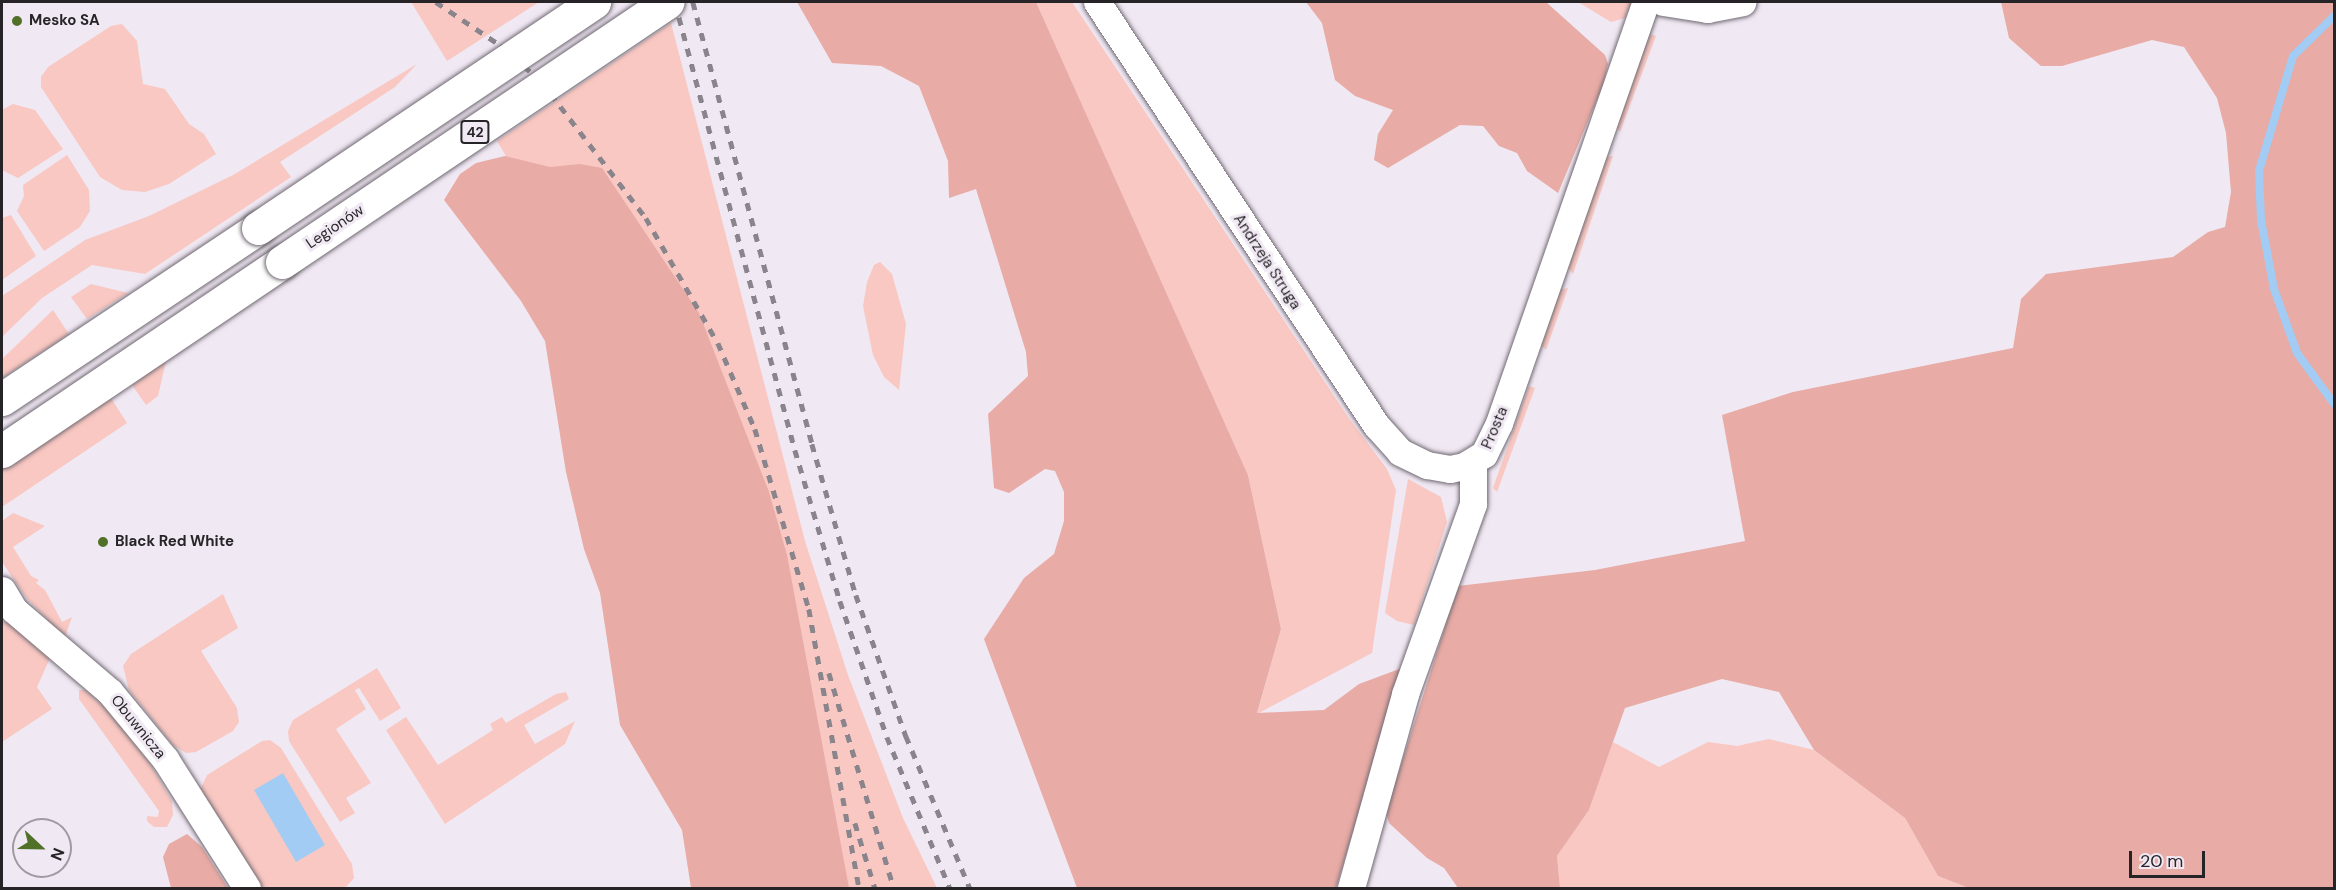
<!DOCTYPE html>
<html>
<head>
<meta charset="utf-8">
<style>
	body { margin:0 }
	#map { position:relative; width:2336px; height:890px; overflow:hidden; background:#f0e8f3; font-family:"DM Sans",sans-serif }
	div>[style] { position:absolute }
	.green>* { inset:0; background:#f9c8c2 }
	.forest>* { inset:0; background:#e8aba5 }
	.water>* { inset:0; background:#a2ccf4 }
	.stream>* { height:8px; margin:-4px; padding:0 4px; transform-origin:4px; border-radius:4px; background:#a2ccf4 }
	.roads { filter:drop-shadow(0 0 2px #706972) drop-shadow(0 0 2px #706972) }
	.minor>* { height:27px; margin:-13.5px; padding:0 13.5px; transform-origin:13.5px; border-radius:13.5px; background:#fff }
	.primary>* { height:33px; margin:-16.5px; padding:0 16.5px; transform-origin:16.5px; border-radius:16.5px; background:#fff }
	.rail>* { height:4.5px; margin-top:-2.25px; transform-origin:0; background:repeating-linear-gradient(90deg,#8a858c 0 8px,transparent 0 16px) }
	.bridges { filter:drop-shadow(0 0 2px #706972) drop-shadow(0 0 2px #706972) }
	.primary-bridge>* { height:33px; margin:-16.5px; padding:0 16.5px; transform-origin:16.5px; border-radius:16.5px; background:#fff }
	.dots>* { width:16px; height:16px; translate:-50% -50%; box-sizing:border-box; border:3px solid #f0e8f3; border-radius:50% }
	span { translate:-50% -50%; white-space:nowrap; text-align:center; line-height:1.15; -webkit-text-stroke:6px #f0e8f3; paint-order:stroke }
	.shield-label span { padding:2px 4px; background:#f0e8f3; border:2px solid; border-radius:4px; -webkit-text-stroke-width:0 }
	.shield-label { font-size:14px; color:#272428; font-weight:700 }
	.poi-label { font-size:15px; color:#272428; font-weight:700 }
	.left { translate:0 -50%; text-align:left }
	.street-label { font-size:15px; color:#272428 }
	.frame { position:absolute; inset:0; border:3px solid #272428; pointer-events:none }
	.north { position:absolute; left:12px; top:818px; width:60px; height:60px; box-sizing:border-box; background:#f0e8f3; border:2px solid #a09aa2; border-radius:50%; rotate:112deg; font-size:16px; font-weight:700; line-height:24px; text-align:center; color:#272428 }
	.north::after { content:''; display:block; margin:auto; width:21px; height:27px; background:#517128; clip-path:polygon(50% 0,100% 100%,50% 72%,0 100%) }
	.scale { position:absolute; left:2129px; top:851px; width:76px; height:27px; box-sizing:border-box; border:3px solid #272428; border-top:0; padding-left:8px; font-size:18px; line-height:21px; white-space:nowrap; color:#272428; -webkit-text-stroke:4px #f0e8f3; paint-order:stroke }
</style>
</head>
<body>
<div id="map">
	<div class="green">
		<div style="clip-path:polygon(411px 2px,539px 2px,447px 61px)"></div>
		<div style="clip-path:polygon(1036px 2px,1072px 2px,1348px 417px,1387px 469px,1396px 490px,1372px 653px,1257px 714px,1281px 629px,1248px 475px)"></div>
		<div style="clip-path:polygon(1578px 2px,1632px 2px,1625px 18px,1611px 22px)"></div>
		<div style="clip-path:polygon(671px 23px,805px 541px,848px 675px,903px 818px,937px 888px,814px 888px,557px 243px,497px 141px)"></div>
		<div style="clip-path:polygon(122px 24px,137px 41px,143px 84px,165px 89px,189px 124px,204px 134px,216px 154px,169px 184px,145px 192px,122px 190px,100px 177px,41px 87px,41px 77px,48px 67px,111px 26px)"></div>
		<div style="clip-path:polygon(1649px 34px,1656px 36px,1620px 132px,1616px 126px)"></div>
		<div style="clip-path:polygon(417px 64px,395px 87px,280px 162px,291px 177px,145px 274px,92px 265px,42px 298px,2px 337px,2px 296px,85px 240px,149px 216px,233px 175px)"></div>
		<div style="clip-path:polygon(13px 104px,35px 110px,63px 149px,18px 178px,2px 170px,2px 110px)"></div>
		<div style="clip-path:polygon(67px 155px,89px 190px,90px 211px,80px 227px,44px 251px,17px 211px,24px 196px,23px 185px)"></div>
		<div style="clip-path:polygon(1613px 156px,1573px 274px,1567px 267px,1605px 157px)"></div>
		<div style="clip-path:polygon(11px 215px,36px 256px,2px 280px,2px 218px)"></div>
		<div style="clip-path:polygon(880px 262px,892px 274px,906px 324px,899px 390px,884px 377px,873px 355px,863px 306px,867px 282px,874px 265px)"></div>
		<div style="clip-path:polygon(91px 284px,128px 293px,87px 319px,71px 297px)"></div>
		<div style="clip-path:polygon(1568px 288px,1546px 350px,1539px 344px,1558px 290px)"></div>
		<div style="clip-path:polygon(53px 310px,69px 334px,2px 378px,2px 359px)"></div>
		<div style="clip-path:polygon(166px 361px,158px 396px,146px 405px,132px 385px)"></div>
		<div style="clip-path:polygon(1529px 386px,1535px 388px,1497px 492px,1493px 488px)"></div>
		<div style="clip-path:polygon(111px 398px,127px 423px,2px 507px,2px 468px)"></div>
		<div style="clip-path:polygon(1408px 479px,1441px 497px,1447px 522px,1414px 625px,1397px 621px,1385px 613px)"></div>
		<div style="clip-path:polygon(13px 513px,45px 526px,13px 547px,31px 576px,39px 580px,36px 583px,45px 590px,62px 622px,72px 617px,65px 637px,27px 599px,2px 562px,2px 521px)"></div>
		<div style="clip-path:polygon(223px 594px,238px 628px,201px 651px,237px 708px,239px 722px,233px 731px,196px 752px,186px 753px,173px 745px,129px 690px,123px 666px,131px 654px)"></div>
		<div style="clip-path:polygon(2px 621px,9px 623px,50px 658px,37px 687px,52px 709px,2px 742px)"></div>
		<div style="clip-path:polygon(377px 668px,401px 708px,380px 721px,359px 688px,355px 690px,366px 709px,336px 729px,371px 783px,346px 798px,355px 813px,340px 822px,289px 741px,288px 731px,293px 720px)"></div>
		<div style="clip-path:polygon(79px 690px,85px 690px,110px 712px,149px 762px,172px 801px,173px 815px,167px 827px,154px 827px,147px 821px,147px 816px,158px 817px,159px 811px,79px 699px)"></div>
		<div style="clip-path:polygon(566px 692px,569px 699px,524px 725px,535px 744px,575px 721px,565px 744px,445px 824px,386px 730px,406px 717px,438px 765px,493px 730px,490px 724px,502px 717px,506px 723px,556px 694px)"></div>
		<div style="clip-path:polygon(1769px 739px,1814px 750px,1905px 818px,1938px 876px,1969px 888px,1560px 888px,1557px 856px,1589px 810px,1613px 742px,1659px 767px,1708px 742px,1737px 746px)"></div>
		<div style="clip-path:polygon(262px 741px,270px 740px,281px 748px,352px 864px,354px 878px,345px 888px,262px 888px,204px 799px,201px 788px,207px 775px)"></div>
	</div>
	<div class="forest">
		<div style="clip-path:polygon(797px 2px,1036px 2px,1248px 475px,1281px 629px,1257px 713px,1324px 710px,1359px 684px,1402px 668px,1336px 888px,1077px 888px,984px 639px,1024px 578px,1054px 554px,1064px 521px,1064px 492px,1055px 471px,1045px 469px,1009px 493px,994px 488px,988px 414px,1028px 376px,1026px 352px,976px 189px,949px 198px,948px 161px,919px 86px,881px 66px,832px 63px)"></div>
		<div style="clip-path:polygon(1306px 2px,1546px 2px,1605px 55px,1608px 64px,1603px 85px,1558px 193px,1527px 171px,1517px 153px,1499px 146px,1483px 126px,1460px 125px,1388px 168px,1374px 160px,1378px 134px,1393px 110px,1355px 96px,1335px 80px,1322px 23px)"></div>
		<div style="clip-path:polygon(2001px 2px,2334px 2px,2334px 888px,1969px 888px,1938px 876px,1905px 818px,1814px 750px,1779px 692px,1722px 679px,1625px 708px,1589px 810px,1557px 856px,1560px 888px,1458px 888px,1444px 868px,1427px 858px,1389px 823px,1386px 812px,1458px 586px,1595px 570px,1745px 541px,1722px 415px,1793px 392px,2013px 348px,2021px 299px,2046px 274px,2173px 257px,2208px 232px,2225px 227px,2231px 192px,2226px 133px,2217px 98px,2184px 47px,2152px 40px,2062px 66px,2041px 66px,2009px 38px)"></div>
		<div style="clip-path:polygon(505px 156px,550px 167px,580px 164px,602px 168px,699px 313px,769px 492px,787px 555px,849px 888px,691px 888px,682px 830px,620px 725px,600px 593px,584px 549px,566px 472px,545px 341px,521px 301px,444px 200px,460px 174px,476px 163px)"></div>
		<div style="clip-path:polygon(187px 834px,202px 847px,228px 888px,171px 888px,163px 857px,169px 844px)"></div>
	</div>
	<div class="water">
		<div style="clip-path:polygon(283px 773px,325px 845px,296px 862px,254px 790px)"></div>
	</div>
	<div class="stream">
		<div style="left:2334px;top:16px;width:57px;rotate:135.7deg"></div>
		<div style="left:2293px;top:56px;width:120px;rotate:106.5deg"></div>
		<div style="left:2259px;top:171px;width:49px;rotate:87.7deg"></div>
		<div style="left:2261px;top:220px;width:70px;rotate:79.3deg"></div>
		<div style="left:2274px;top:289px;width:68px;rotate:70.2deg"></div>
		<div style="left:2297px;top:353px;width:63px;rotate:54deg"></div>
	</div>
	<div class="roads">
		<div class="minor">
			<div style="left:1097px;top:2px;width:507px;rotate:56.59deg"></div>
			<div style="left:1376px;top:425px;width:36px;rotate:48deg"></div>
			<div style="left:1400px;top:452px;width:30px;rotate:26deg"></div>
			<div style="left:1427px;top:465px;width:23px;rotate:10deg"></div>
			<div style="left:1450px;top:469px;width:14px;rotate:-12deg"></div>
			<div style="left:1464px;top:466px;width:23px;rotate:-31deg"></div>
			<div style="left:1484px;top:454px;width:34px;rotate:-64deg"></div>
			<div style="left:1499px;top:423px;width:446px;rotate:-70.8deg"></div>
			<div style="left:1663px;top:2px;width:45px;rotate:9deg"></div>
			<div style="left:1707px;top:9px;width:36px;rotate:-11deg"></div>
			<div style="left:2px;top:590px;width:23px;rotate:59deg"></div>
			<div style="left:14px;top:610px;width:126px;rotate:40.5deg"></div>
			<div style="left:110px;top:692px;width:87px;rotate:50.6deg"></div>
			<div style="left:165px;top:759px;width:153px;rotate:57.6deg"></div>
			<div style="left:1351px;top:888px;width:201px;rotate:-74.4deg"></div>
			<div style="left:1405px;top:694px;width:202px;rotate:-70.3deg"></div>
			<div style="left:1473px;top:504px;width:42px;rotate:-90deg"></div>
		</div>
		<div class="primary">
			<div style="left:2px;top:399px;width:308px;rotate:-33.7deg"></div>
			<div style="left:2px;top:451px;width:338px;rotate:-34deg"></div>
		</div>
	</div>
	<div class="rail">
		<div style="left:436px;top:2px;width:77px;rotate:33.9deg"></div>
		<div style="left:500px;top:45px;width:55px;rotate:41.3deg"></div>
		<div style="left:541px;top:81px;width:173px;rotate:52.5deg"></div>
		<div style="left:646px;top:218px;width:144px;rotate:60.1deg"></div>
		<div style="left:718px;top:343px;width:94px;rotate:66.7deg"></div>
		<div style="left:755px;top:429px;width:188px;rotate:73.3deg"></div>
		<div style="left:809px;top:609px;width:283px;rotate:79.8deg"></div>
		<div style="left:675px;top:2px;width:464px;rotate:75deg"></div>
		<div style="left:795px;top:450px;width:158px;rotate:73.4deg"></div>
		<div style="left:840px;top:601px;width:144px;rotate:70.9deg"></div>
		<div style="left:887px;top:737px;width:164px;rotate:67.4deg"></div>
		<div style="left:693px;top:2px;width:458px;rotate:74.9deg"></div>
		<div style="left:812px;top:444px;width:157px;rotate:73.8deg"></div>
		<div style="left:856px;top:595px;width:150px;rotate:70.5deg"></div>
		<div style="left:906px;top:736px;width:165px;rotate:67.2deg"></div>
		<div style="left:829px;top:673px;width:225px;rotate:73.2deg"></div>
		<div style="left:855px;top:823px;width:68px;rotate:72.9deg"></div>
	</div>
	<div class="bridges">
		<div class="primary-bridge">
			<div style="left:258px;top:228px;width:405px;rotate:-33.9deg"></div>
			<div style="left:282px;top:262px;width:465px;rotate:-34deg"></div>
		</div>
	</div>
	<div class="dots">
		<div style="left:17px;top:21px;background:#517128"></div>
		<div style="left:103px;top:542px;background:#517128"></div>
	</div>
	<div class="shield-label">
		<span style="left:475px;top:132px">42</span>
	</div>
	<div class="poi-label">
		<span class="left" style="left:29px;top:21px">Mesko SA</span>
		<span class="left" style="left:115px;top:542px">Black Red White</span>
	</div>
	<div class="street-label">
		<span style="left:335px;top:227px;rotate:-34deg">Legionów</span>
		<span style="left:1267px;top:262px;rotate:57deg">Andrzeja Struga</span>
		<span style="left:1495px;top:428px;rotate:-67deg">Prosta</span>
		<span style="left:138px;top:727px;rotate:51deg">Obuwnicza</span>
	</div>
	<div class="frame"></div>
	<div class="north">N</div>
	<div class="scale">20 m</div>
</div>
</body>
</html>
